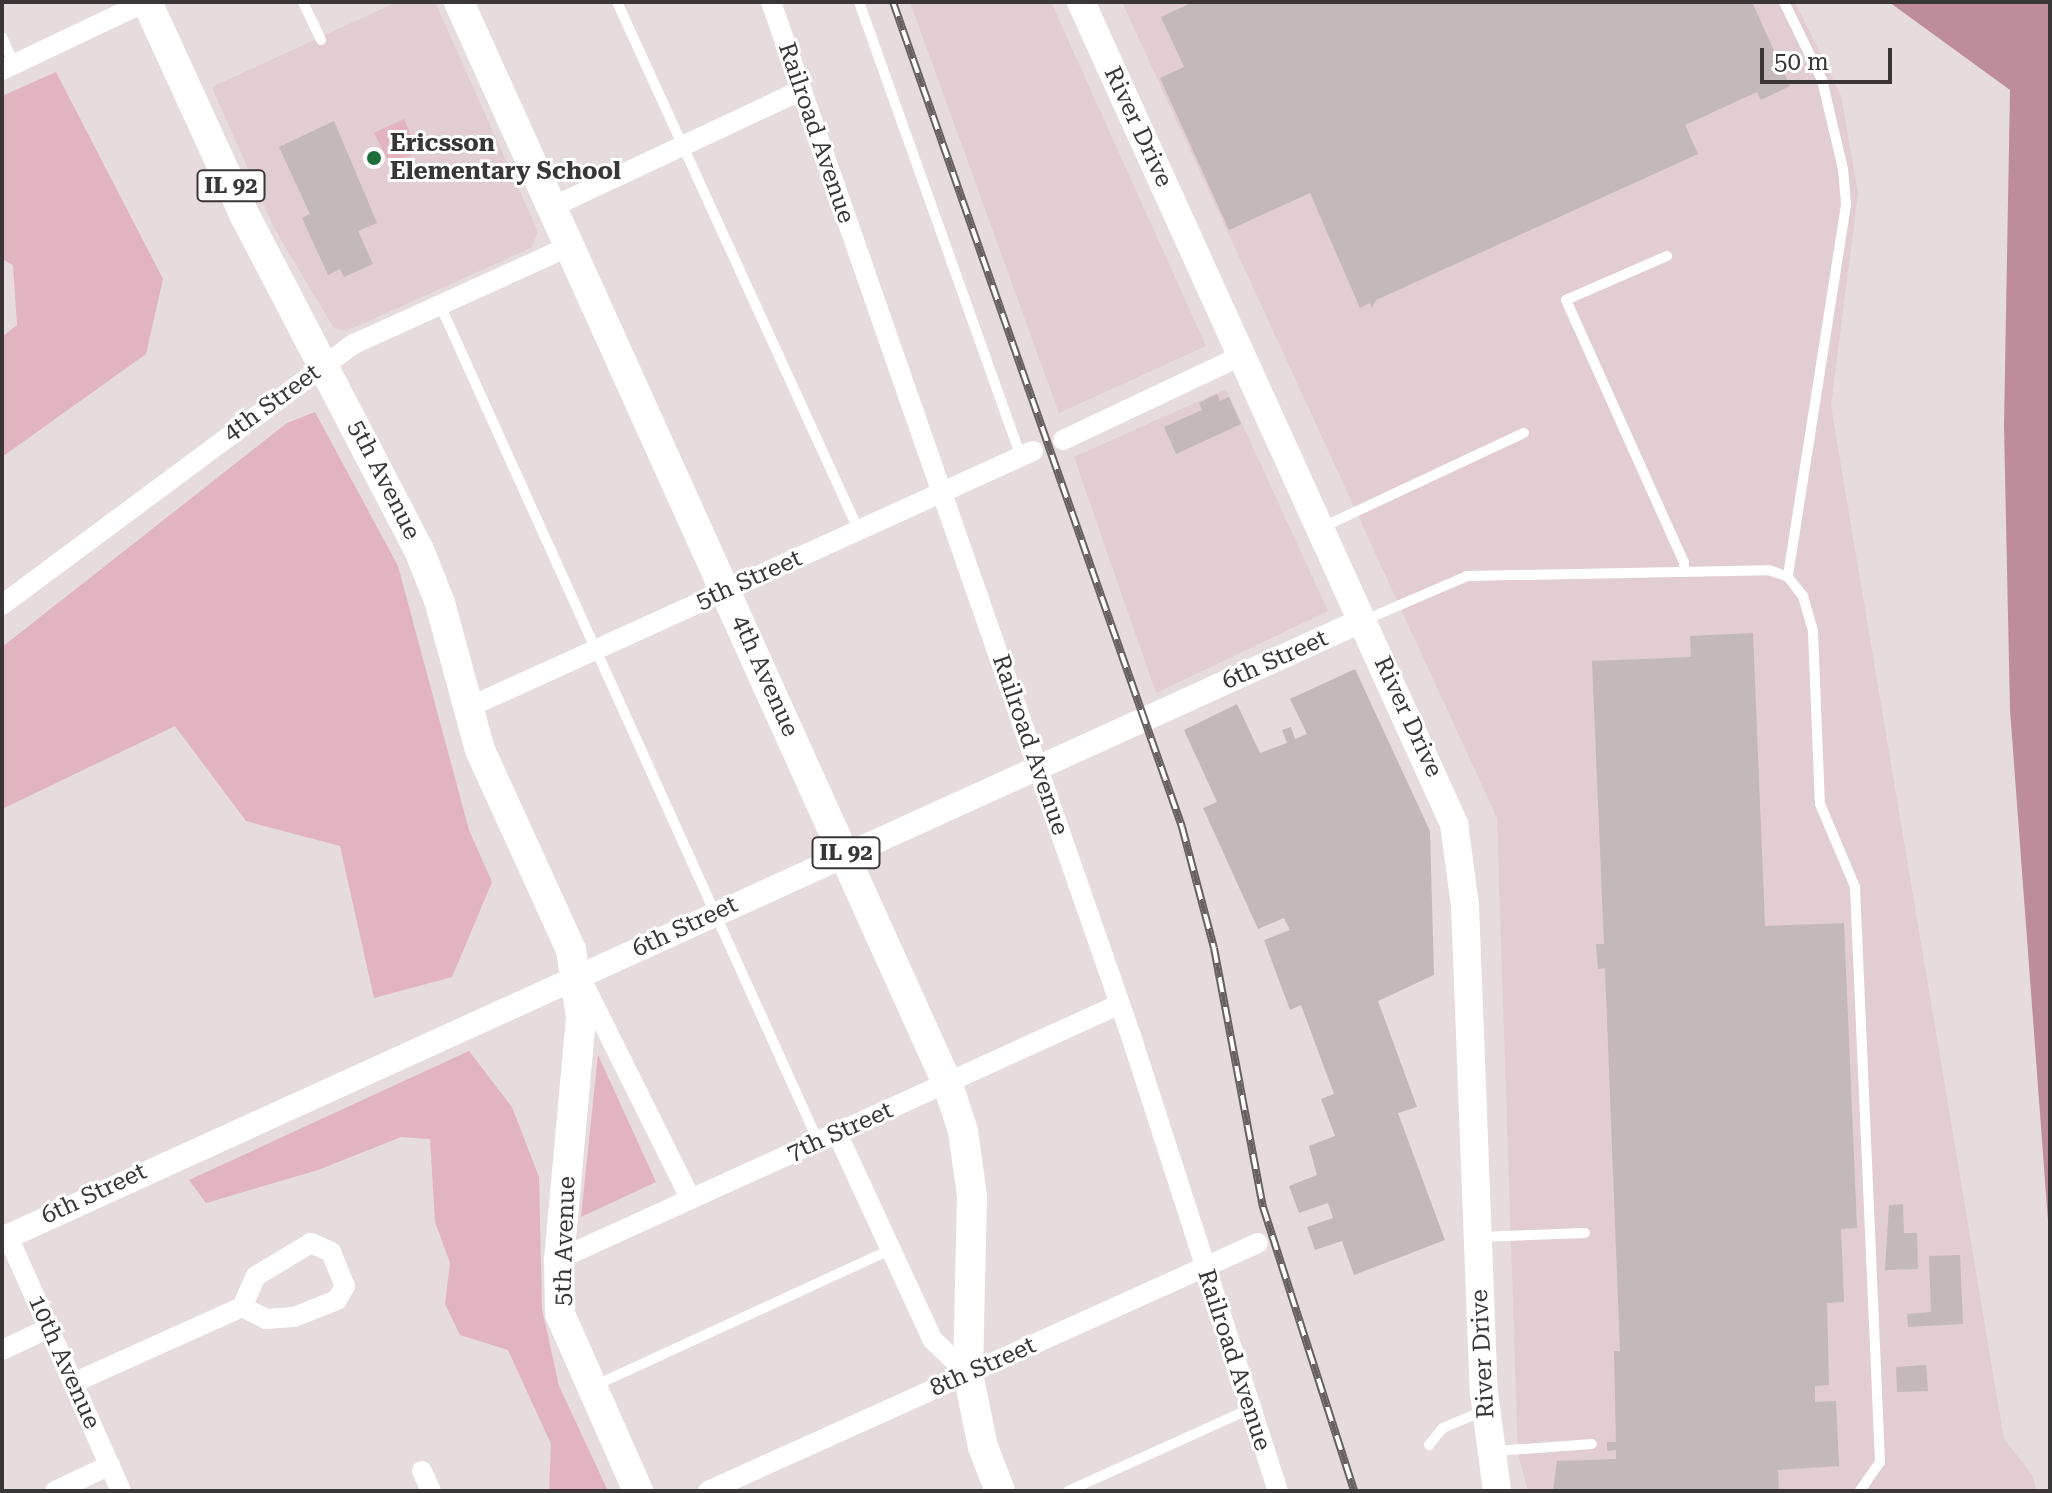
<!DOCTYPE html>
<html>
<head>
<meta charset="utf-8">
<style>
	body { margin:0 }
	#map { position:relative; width:2052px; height:1493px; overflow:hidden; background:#e6dbdd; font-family:"Roboto Serif",serif }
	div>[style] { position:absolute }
	.built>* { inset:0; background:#e1cdd2 }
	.green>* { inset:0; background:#e2b4c0 }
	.water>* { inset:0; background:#bd8d9a }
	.building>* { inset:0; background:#c3b8ba }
	.service>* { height:10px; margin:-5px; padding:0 5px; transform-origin:5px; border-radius:5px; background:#fff }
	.minor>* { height:20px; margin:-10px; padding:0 10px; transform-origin:10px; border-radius:10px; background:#fff }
	.tertiary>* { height:24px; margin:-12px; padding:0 12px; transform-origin:12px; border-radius:12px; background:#fff }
	.secondary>* { height:28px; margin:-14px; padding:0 14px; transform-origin:14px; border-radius:14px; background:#fff }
	.primary>* { height:30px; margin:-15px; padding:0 15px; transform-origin:15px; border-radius:15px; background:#fff }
	.rail>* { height:8px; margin-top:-4px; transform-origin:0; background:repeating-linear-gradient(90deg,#fff 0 15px,#676162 0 30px); box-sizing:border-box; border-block:2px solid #676162 }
	.dots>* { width:22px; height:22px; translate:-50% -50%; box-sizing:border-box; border:4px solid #fff; border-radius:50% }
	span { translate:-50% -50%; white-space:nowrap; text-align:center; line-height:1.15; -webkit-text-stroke:6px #fff; paint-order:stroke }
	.shield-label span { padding:2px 6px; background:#fff; border:2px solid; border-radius:6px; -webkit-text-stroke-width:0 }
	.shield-label { font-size:22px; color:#3a3637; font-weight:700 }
	.street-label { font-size:24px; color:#3a3637 }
	.poi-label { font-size:24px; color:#3a3637; font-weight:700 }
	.left { translate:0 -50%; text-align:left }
	.frame { position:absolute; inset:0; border:4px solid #3a3637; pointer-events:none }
	.scale { position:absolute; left:1760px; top:48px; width:132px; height:36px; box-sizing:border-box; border:4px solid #3a3637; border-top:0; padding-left:10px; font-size:24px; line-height:28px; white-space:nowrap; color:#3a3637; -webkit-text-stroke:6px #fff; paint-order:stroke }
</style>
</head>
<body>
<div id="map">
	<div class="built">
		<div style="clip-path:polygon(397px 2px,435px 2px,538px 232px,531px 248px,346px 331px,334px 328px,274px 228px,212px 87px)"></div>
		<div style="clip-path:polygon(910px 2px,1051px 2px,1206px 346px,1059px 413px)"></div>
		<div style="clip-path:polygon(1122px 2px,1795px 2px,1841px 96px,1858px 193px,1831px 406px,2004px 1439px,2033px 1476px,2036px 1491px,1528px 1491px,1518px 1454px,1497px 818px)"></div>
		<div style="clip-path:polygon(1226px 389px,1328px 611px,1156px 693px,1074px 457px)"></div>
	</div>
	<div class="green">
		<div style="clip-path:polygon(56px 72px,163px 279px,146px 354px,2px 457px,2px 337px,17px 325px,13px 265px,2px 259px,2px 96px)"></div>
		<div style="clip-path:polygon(404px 119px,418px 152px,390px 164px,374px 133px)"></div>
		<div style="clip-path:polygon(315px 412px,398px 566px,469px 830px,492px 882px,452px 977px,374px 998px,340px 846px,246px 821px,175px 726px,2px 809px,2px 647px,287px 423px)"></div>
		<div style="clip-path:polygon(469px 1051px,512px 1107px,539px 1177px,542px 1309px,559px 1386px,608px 1491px,549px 1491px,551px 1444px,508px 1350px,460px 1335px,445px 1304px,450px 1263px,435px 1222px,430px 1139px,401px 1137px,318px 1170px,206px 1203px,189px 1180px)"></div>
		<div style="clip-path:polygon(598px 1055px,656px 1182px,581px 1217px)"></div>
	</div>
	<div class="water">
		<div style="clip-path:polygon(1889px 2px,2050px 2px,2050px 1248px,2010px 710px,2004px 426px,2010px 90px)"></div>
	</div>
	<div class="building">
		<div style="clip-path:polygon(1193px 2px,1752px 2px,1790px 86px,1761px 100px,1757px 92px,1685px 125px,1698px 154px,1376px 300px,1372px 308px,1370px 303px,1360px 308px,1310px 193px,1229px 230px,1160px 78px,1184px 67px,1161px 17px)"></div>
		<div style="clip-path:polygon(334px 121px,377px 223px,358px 231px,373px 264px,344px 277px,340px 269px,328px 275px,302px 218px,310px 214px,279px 147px)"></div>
		<div style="clip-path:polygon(1217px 394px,1220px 401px,1229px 397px,1241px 424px,1176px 454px,1164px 427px,1202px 410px,1199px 403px)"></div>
		<div style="clip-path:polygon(1753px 633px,1765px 926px,1844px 923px,1857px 1228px,1841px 1229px,1844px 1302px,1827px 1303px,1829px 1385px,1815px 1386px,1815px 1402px,1836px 1401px,1839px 1466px,1778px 1470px,1779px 1491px,1553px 1491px,1557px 1461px,1616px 1459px,1616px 1450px,1607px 1451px,1607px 1442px,1616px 1442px,1614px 1351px,1620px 1351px,1605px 968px,1598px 969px,1596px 944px,1604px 944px,1592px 661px,1691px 657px,1690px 636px)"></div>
		<div style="clip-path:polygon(1355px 669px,1430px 831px,1434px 975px,1378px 1001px,1417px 1107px,1398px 1113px,1445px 1240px,1354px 1275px,1342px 1241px,1315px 1250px,1307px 1227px,1333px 1218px,1328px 1203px,1299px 1213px,1289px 1186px,1317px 1175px,1309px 1146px,1335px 1136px,1321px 1099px,1334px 1094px,1301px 1005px,1290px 1010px,1264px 940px,1290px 930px,1284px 918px,1258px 929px,1203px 808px,1217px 802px,1184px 730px,1237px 704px,1260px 753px,1287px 743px,1282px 730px,1291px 727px,1295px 739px,1307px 734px,1290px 699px)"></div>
		<div style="clip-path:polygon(1903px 1204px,1904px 1233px,1917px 1233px,1918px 1269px,1885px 1270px,1889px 1205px)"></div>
		<div style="clip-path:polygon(1960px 1255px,1963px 1324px,1908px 1327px,1907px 1314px,1931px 1312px,1929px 1256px)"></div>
		<div style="clip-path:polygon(1926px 1365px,1928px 1391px,1897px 1392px,1896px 1367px)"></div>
	</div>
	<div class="service">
		<div style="left:303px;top:2px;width:42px;rotate:64.7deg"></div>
		<div style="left:617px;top:2px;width:582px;rotate:65.42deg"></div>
		<div style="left:859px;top:2px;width:484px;rotate:70.4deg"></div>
		<div style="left:1784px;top:2px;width:87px;rotate:64deg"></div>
		<div style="left:1822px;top:80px;width:91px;rotate:76.7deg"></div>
		<div style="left:1843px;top:169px;width:36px;rotate:85deg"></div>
		<div style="left:1846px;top:205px;width:376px;rotate:98.9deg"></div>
		<div style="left:2px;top:37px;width:30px;rotate:66deg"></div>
		<div style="left:1667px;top:256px;width:110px;rotate:156.5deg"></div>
		<div style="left:1566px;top:300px;width:287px;rotate:65.8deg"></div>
		<div style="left:1684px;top:562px;width:10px;rotate:90deg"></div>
		<div style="left:440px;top:305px;width:917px;rotate:65.67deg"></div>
		<div style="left:1323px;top:527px;width:222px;rotate:-25.1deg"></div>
		<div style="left:1365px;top:620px;width:111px;rotate:-23.3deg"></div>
		<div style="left:1467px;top:576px;width:302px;rotate:-1.1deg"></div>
		<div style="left:1769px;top:570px;width:20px;rotate:20deg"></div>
		<div style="left:1788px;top:577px;width:24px;rotate:52deg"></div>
		<div style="left:1803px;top:596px;width:37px;rotate:74deg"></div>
		<div style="left:1813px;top:632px;width:172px;rotate:87.7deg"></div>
		<div style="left:1820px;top:804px;width:90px;rotate:67.1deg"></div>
		<div style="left:1855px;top:887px;width:576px;rotate:87.51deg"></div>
		<div style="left:1880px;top:1462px;width:35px;rotate:125deg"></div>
		<div style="left:1479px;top:1237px;width:106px;rotate:-2.2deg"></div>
		<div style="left:594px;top:1386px;width:326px;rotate:-24.7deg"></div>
		<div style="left:1429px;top:1445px;width:22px;rotate:-51deg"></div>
		<div style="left:1443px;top:1428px;width:43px;rotate:-23deg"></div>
		<div style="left:1495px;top:1451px;width:97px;rotate:-4.1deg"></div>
		<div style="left:1068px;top:1491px;width:200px;rotate:-24.3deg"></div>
	</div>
	<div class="minor">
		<div style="left:771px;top:2px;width:1095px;rotate:70.8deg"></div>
		<div style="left:1131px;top:1036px;width:478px;rotate:72.1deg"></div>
		<div style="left:2px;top:70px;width:158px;rotate:-25.4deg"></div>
		<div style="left:552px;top:207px;width:276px;rotate:-25.1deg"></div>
		<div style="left:1063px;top:440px;width:199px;rotate:-25.3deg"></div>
		<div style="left:2px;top:605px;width:438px;rotate:-36.6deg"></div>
		<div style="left:354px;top:344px;width:237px;rotate:-24.4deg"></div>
		<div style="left:465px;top:709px;width:624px;rotate:-24.43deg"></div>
		<div style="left:581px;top:979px;width:245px;rotate:63.5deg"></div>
		<div style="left:837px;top:1133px;width:227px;rotate:65.2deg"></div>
		<div style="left:932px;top:1339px;width:50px;rotate:44.2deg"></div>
		<div style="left:7px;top:1234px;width:281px;rotate:66.1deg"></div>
		<div style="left:559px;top:1259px;width:616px;rotate:-24.44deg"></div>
		<div style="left:2px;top:1350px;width:52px;rotate:-25.1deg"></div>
		<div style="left:73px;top:1383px;width:185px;rotate:-24.2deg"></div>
		<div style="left:242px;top:1307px;width:34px;rotate:-66deg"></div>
		<div style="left:256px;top:1276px;width:64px;rotate:-31deg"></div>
		<div style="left:311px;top:1243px;width:22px;rotate:24deg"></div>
		<div style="left:331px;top:1252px;width:37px;rotate:68deg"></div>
		<div style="left:345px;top:1286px;width:16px;rotate:120deg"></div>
		<div style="left:337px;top:1300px;width:46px;rotate:158.4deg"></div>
		<div style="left:294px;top:1317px;width:28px;rotate:176deg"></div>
		<div style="left:266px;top:1319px;width:27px;rotate:-153deg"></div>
		<div style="left:422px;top:1471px;width:22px;rotate:66deg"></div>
		<div style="left:55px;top:1491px;width:61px;rotate:-25.3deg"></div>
		<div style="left:708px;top:1491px;width:603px;rotate:-24.27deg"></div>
	</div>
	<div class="tertiary">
		<div style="left:2px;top:1239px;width:1495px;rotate:-24.46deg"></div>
	</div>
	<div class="secondary">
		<div style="left:1081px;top:2px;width:903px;rotate:65.59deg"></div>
		<div style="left:1454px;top:824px;width:82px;rotate:82.3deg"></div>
		<div style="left:1465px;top:905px;width:488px;rotate:87.8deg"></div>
		<div style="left:1484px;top:1393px;width:99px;rotate:82.4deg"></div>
	</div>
	<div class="primary">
		<div style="left:147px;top:2px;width:235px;rotate:65.4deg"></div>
		<div style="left:245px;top:216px;width:377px;rotate:62.5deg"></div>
		<div style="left:419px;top:550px;width:57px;rotate:68.4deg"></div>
		<div style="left:440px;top:603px;width:152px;rotate:74.8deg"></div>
		<div style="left:480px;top:750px;width:220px;rotate:65.5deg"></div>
		<div style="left:571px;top:950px;width:69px;rotate:81.6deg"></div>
		<div style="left:581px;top:1018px;width:242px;rotate:95.2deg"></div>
		<div style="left:559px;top:1259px;width:55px;rotate:89deg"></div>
		<div style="left:560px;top:1314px;width:193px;rotate:66.2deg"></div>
		<div style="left:459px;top:2px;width:1188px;rotate:65.7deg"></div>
		<div style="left:948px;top:1085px;width:48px;rotate:71.9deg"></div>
		<div style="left:963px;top:1131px;width:66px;rotate:82.1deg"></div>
		<div style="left:972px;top:1196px;width:178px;rotate:91.3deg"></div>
		<div style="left:968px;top:1374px;width:75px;rotate:78.4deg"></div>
		<div style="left:983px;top:1447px;width:47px;rotate:68.9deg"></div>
	</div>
	<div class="rail">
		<div style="left:893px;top:2px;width:874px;rotate:70.69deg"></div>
		<div style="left:1182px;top:827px;width:125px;rotate:75.2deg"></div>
		<div style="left:1214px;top:948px;width:264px;rotate:79.3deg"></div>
		<div style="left:1263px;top:1207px;width:298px;rotate:72.2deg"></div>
	</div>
	<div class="dots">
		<div style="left:374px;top:158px;background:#206d3c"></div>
	</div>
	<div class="shield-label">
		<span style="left:231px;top:186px">IL 92</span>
		<span style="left:846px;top:853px">IL 92</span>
	</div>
	<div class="street-label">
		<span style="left:1138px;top:127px;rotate:65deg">River Drive</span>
		<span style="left:816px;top:133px;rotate:71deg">Railroad Avenue</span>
		<span style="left:272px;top:403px;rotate:-36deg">4th Street</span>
		<span style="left:384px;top:480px;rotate:63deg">5th Avenue</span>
		<span style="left:749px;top:580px;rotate:-24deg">5th Street</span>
		<span style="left:1275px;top:660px;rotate:-24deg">6th Street</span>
		<span style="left:765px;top:676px;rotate:66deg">4th Avenue</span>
		<span style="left:1408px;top:717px;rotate:65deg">River Drive</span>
		<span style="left:1030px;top:745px;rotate:71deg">Railroad Avenue</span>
		<span style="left:685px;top:927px;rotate:-25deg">6th Street</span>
		<span style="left:840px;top:1132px;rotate:-24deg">7th Street</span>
		<span style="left:94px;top:1194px;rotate:-25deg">6th Street</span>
		<span style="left:565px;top:1241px;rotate:-88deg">5th Avenue</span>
		<span style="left:1483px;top:1354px;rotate:-93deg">River Drive</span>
		<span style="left:1234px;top:1360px;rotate:72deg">Railroad Avenue</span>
		<span style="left:64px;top:1362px;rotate:66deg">10th Avenue</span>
		<span style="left:983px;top:1367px;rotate:-24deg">8th Street</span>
	</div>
	<div class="poi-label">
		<span class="left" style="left:390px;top:158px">Ericsson<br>Elementary School</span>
	</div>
	<div class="frame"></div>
	<div class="scale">50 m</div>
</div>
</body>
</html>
